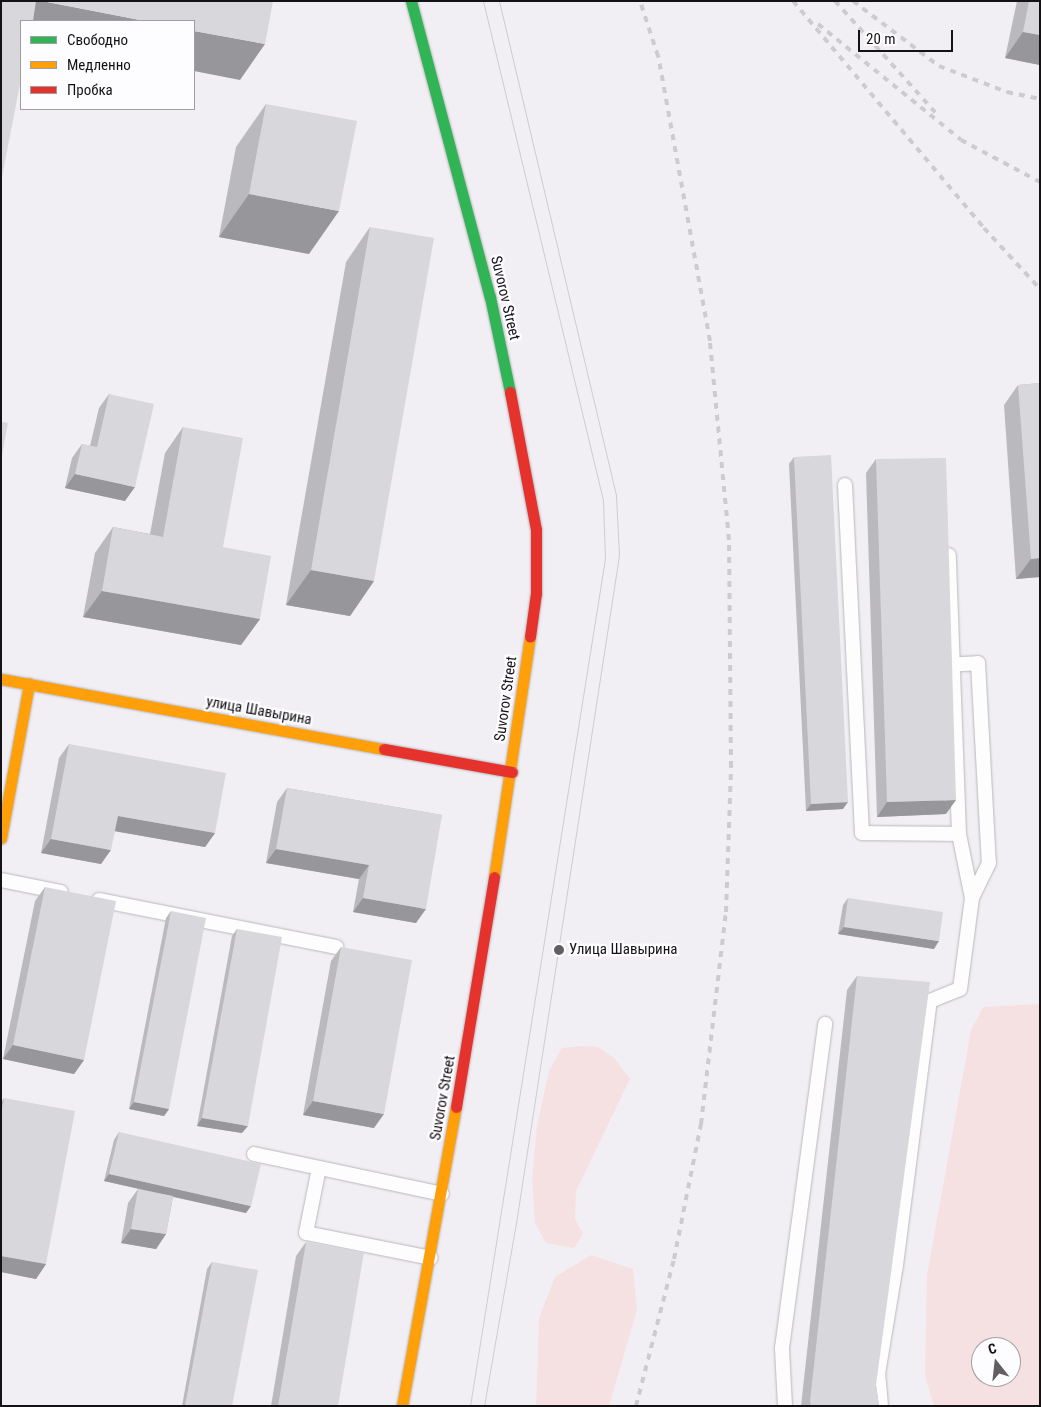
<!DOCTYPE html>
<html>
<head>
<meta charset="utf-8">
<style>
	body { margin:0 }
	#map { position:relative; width:1041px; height:1407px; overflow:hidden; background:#f2eff4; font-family:"Roboto Condensed",sans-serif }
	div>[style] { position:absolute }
	.green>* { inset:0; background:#f6e1e2 }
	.roads { filter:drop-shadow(0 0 1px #b9b7bb) drop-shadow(0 0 1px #b9b7bb) }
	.lane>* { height:14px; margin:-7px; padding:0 7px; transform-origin:7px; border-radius:7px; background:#fdfdfd }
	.fast>* { height:11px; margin:-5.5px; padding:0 5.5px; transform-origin:5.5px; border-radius:5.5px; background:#30b455 }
	.slow>* { height:11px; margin:-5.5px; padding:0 5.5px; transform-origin:5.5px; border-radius:5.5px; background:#ff9f0a }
	.jam>* { height:11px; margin:-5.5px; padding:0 5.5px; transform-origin:5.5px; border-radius:5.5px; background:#e5322d }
	.tram>* { height:1px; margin:-0.5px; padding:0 0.5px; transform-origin:0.5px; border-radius:0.5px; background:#cdcbcd }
	.rail>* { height:4px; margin-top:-2px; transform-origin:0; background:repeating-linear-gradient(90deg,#cdcbcd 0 6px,transparent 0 12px) }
	.wall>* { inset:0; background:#bab9bd }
	.shaded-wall>* { inset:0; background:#97969a }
	.building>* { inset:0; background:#d8d7dc }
	.dots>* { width:14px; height:14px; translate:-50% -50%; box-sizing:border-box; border:2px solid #fdfcfe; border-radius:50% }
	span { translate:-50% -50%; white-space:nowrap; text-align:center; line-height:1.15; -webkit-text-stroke:4.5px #fdfcfe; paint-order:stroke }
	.street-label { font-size:15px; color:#141215 }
	.poi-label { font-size:15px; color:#141215 }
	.left { translate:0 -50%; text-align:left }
	.frame { position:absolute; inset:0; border:2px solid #141215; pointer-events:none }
	.legend { position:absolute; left:20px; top:20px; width:175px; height:90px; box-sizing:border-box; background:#fdfcfe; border:1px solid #a09ea1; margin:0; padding:6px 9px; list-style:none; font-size:15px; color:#141215 }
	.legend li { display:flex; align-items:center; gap:10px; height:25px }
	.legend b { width:25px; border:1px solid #a09ea1 }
	.north { position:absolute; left:971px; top:1337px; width:50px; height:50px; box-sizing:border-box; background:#fdfcfe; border:1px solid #a09ea1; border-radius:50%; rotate:344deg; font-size:14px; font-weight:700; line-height:20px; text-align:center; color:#141215 }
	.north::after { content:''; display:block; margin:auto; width:18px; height:22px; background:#625f63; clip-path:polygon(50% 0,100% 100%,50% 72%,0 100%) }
	.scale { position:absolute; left:858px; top:30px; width:95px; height:22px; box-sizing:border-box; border:2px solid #141215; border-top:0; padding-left:6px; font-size:15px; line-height:18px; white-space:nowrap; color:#141215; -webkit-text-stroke:4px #fdfcfe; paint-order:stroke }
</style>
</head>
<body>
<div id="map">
	<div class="green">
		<div style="clip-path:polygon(evenodd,1040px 1004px,1040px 1406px,934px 1406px,925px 1376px,927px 1275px,971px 1030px,983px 1007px,1040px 1004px,981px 1347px,1011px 1347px,1011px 1377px,981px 1377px,981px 1347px)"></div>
		<div style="clip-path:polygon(583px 1046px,598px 1047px,614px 1058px,630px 1079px,576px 1191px,575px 1219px,583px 1234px,574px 1248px,546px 1243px,535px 1223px,532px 1179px,537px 1126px,549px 1071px,562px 1048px)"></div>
		<div style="clip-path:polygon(591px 1255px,633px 1269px,637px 1310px,609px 1406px,536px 1406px,539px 1318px,555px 1277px)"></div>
	</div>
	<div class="roads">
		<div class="lane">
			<div style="left:845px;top:485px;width:348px;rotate:87.2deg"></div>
			<div style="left:862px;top:833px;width:97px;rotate:0.6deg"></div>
			<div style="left:943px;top:665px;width:35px;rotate:-3deg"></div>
			<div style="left:978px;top:663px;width:200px;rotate:86.9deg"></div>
			<div style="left:989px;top:863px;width:39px;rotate:116deg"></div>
			<div style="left:1px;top:880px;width:61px;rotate:11.3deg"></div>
			<div style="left:99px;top:900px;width:242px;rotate:11.2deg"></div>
			<div style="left:254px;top:1154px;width:192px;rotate:12deg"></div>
			<div style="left:319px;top:1168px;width:66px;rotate:101.3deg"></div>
			<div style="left:306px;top:1233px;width:127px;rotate:11.3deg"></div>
			<div style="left:785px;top:1406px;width:58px;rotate:-93deg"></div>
			<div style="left:782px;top:1348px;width:327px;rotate:-82.4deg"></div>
			<div style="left:881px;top:1406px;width:32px;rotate:-95deg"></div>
			<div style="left:878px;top:1374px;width:110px;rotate:-80.6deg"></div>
			<div style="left:896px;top:1265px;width:266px;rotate:-82.7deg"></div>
			<div style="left:930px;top:1001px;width:32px;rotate:-22deg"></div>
			<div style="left:960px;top:989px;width:92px;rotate:-82.5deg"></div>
			<div style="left:972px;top:898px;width:65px;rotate:-101.5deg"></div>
			<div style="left:959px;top:834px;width:279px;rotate:-92.1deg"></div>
		</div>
		<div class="fast">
			<div style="left:411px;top:1px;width:306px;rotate:75.1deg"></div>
			<div style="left:490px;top:297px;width:97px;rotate:78.1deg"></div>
		</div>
		<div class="slow">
			<div style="left:1px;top:679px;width:389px;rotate:10.4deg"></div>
			<div style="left:1px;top:838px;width:157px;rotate:-79.7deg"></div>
			<div style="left:494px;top:877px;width:243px;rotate:-81.5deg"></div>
			<div style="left:402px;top:1406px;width:304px;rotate:-79.8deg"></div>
		</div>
		<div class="jam">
			<div style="left:510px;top:392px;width:140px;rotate:79.3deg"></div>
			<div style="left:536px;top:530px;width:63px;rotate:90deg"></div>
			<div style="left:536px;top:593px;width:44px;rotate:97.8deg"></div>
			<div style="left:384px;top:749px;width:130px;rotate:10.2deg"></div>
			<div style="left:456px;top:1107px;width:233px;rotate:-80.6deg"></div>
		</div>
	</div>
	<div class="tram">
		<div style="left:470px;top:1406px;width:859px;rotate:-80.95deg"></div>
		<div style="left:605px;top:558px;width:58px;rotate:-92deg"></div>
		<div style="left:603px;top:500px;width:513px;rotate:-103.52deg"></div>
		<div style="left:484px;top:1406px;width:186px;rotate:-80.1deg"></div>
		<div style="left:516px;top:1223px;width:676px;rotate:-81.23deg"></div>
		<div style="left:619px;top:555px;width:60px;rotate:-92.9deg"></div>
		<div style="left:616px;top:495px;width:508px;rotate:-103.32deg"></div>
	</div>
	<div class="rail">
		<div style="left:793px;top:1px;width:297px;rotate:49.9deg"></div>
		<div style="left:984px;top:228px;width:83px;rotate:47.4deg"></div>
		<div style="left:835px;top:1px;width:151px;rotate:48deg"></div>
		<div style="left:853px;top:1px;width:108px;rotate:37.1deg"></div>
		<div style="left:939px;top:66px;width:73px;rotate:20.9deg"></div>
		<div style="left:1007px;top:92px;width:34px;rotate:12deg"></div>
		<div style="left:818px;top:24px;width:184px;rotate:39deg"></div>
		<div style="left:961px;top:140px;width:89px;rotate:28deg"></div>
		<div style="left:636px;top:1406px;width:152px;rotate:-75.5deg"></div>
		<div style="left:674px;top:1259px;width:138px;rotate:-78.7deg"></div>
		<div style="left:701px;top:1124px;width:213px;rotate:-83.3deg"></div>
		<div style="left:726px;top:912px;width:145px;rotate:-88deg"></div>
		<div style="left:731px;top:767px;width:227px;rotate:-90.5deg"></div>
		<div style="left:729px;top:540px;width:200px;rotate:-95.5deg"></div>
		<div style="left:710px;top:341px;width:290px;rotate:-100.3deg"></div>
		<div style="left:658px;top:56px;width:58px;rotate:-108.1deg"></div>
	</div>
	<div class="wall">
		<div style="clip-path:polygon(1017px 1px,1040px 1px,1040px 65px,1005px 58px)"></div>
		<div style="clip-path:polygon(266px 104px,309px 254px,219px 237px,236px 147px)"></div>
		<div style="clip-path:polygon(370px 227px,374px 581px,350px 616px,286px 605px,346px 262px)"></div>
		<div style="clip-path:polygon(1040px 383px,1040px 577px,1016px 579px,1004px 405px,1018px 385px)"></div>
		<div style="clip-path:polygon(109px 394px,125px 501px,65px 488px,72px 458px,82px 444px,90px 446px,99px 408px)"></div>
		<div style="clip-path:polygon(183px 427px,223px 547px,260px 619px,241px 645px,83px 617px,95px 553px,113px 527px,150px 534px,165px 453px)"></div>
		<div style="clip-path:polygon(794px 457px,843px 809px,806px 811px,789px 464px)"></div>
		<div style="clip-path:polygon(876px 459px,946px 814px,877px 817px,866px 473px)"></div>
		<div style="clip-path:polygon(69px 744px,215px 833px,205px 847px,115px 831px,101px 864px,41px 853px,59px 758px)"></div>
		<div style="clip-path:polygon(287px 788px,442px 815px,416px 923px,353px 912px,359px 879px,266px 863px,277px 802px)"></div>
		<div style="clip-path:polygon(45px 887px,84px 1060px,74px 1074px,3px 1059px,35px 901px)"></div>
		<div style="clip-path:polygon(848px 898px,934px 949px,838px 934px,843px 905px)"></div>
		<div style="clip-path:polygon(171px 911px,169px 1109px,164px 1116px,129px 1109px,166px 918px)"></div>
		<div style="clip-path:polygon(237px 929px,242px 1133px,197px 1126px,232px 936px)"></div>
		<div style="clip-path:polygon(341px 947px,374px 1128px,303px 1115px,331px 961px)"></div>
		<div style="clip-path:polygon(857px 976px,876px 1385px,879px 1406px,801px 1406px,847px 990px)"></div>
		<div style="clip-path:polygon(4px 1098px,46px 1264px,36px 1279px,1px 1272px,1px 1102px)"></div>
		<div style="clip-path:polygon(119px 1132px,246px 1213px,173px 1197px,166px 1234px,156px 1249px,121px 1243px,128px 1203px,138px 1189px,144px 1190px,104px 1181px,114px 1140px)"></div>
		<div style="clip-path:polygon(306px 1242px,338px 1406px,271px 1406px,296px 1256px)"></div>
		<div style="clip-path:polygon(212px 1262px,232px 1406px,182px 1406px,207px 1269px)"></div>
	</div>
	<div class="shaded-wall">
		<div style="clip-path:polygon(36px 1px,42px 1px,145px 21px,22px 21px)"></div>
		<div style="clip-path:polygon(194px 31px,265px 44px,240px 80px,194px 71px)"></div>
		<div style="clip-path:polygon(1023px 32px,1040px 35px,1040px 65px,1005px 58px)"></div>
		<div style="clip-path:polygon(249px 194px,339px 211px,309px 254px,219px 237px)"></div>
		<div style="clip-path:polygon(75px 474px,135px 487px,125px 501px,65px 488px)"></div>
		<div style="clip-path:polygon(1040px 558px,1040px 577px,1016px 579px,1031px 559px)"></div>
		<div style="clip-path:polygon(311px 570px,374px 581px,350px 616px,286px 605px)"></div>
		<div style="clip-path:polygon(102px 591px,260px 619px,241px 645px,83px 617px)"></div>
		<div style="clip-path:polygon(956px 800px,946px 814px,877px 817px,887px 802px)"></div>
		<div style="clip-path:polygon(848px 802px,843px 809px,806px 811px,811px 804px)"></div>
		<div style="clip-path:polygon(118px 816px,215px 833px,205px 847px,108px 830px)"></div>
		<div style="clip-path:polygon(51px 839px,111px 850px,101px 864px,41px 853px)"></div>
		<div style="clip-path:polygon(276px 849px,369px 865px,359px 879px,266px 863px)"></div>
		<div style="clip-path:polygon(363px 898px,426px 909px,416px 923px,353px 912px)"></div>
		<div style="clip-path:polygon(844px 927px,939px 941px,934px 949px,838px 934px)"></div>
		<div style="clip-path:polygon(13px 1045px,84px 1060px,74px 1074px,3px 1059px)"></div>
		<div style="clip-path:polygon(313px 1101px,384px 1114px,374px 1128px,303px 1115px)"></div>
		<div style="clip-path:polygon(134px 1102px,169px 1109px,164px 1116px,129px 1109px)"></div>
		<div style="clip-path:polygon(202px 1118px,248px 1126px,242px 1133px,197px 1126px)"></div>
		<div style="clip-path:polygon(109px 1174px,251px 1206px,246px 1213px,104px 1181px)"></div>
		<div style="clip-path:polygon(131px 1229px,166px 1234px,156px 1249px,121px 1243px)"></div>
		<div style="clip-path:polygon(1px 1256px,46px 1264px,36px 1279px,1px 1272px)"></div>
	</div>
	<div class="building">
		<div style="clip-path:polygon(1px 1px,36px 1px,33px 21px,21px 21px,21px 79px,1px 182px)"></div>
		<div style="clip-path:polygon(42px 1px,273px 1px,265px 44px,194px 31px,194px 21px,145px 21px)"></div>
		<div style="clip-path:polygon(1029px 1px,1040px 1px,1040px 35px,1023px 32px)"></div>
		<div style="clip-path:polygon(266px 104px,357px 121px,339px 211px,249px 194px)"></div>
		<div style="clip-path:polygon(370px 227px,434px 238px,374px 581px,311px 570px)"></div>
		<div style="clip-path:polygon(1040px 383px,1040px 558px,1031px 559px,1018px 385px)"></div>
		<div style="clip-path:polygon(109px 394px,154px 404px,135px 487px,75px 474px,82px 444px,97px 447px)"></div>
		<div style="clip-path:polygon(1px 422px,8px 423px,1px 461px)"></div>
		<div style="clip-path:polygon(183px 427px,243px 438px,223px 547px,271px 556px,260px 619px,102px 591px,113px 527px,163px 537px)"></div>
		<div style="clip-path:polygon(831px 455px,848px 802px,811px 804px,794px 457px)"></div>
		<div style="clip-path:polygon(946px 458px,956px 800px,887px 802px,876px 459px)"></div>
		<div style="clip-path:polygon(69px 744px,226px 773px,215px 833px,118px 816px,111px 850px,51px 839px)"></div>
		<div style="clip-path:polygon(287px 788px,442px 815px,426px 909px,363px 898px,369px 865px,276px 849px)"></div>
		<div style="clip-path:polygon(45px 887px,116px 901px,84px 1060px,13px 1045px)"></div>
		<div style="clip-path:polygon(848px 898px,943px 912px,939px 941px,844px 927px)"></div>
		<div style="clip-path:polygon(171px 911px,206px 918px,169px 1109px,134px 1102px)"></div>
		<div style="clip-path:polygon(237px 929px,282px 937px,248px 1126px,202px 1118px)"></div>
		<div style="clip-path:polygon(341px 947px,412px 960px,384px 1114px,313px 1101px)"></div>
		<div style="clip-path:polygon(857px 976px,930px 982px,876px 1385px,879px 1406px,811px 1406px,810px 1401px)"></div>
		<div style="clip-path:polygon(4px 1098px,75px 1111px,46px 1264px,1px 1256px,1px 1114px)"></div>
		<div style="clip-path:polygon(119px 1132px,261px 1164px,251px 1206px,109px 1174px)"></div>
		<div style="clip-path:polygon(138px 1189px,173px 1196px,166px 1234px,131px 1229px)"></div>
		<div style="clip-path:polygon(306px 1242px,364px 1252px,338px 1406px,278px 1406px)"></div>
		<div style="clip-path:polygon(212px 1262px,258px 1270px,232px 1406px,185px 1406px)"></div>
	</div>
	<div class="dots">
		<div style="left:559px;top:950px;background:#625f63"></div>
	</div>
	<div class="street-label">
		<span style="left:505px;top:298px;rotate:77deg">Suvorov Street</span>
		<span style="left:506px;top:699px;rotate:-82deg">Suvorov Street</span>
		<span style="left:259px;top:711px;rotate:10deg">улица Шавырина</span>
		<span style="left:443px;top:1098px;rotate:-80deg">Suvorov Street</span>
	</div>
	<div class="poi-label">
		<span class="left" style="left:569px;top:950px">Улица Шавырина</span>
	</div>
	<div class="frame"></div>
	<ul class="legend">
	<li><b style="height:6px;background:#30b455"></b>Свободно</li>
	<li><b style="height:6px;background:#ff9f0a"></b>Медленно</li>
	<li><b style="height:6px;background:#e5322d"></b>Пробка</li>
	</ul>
	<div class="north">С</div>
	<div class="scale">20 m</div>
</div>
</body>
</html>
